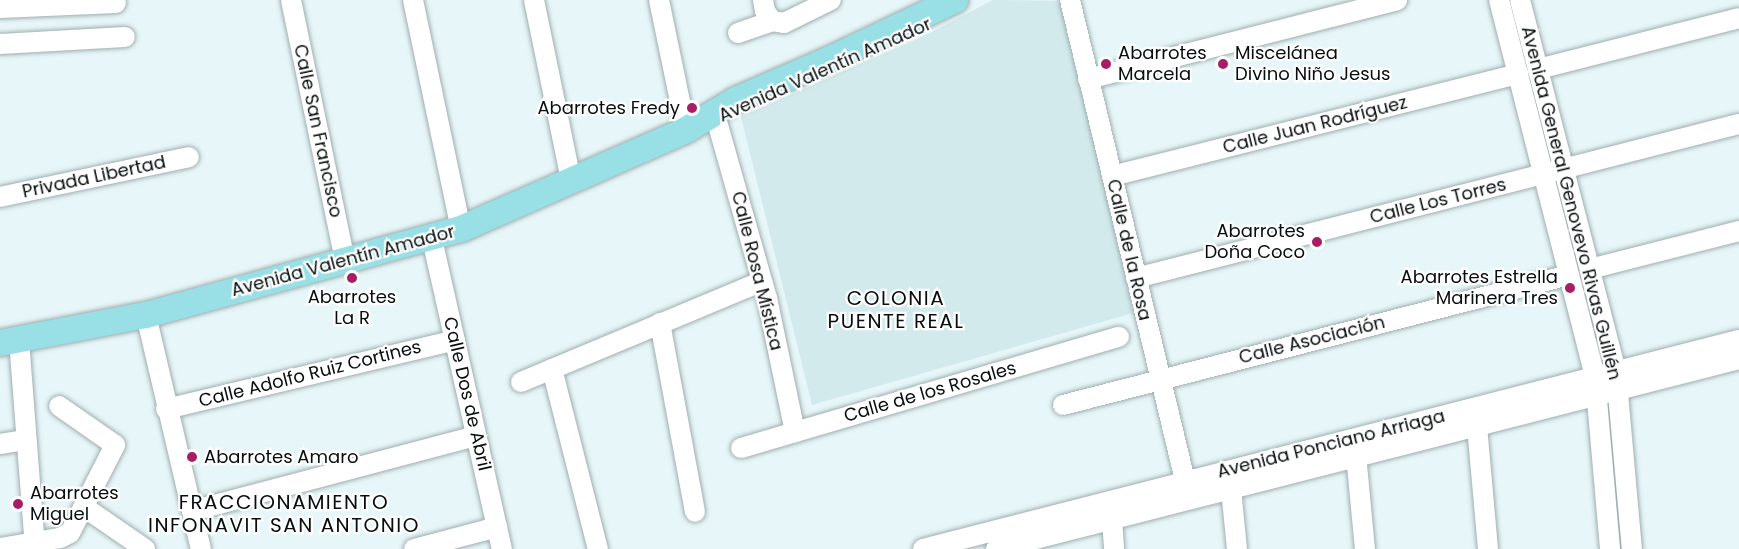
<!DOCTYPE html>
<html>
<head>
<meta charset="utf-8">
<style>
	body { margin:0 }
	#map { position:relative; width:1739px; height:549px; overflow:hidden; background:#e7f6f8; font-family:Poppins,sans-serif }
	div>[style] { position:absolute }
	.built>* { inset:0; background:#d2eaec }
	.roads { filter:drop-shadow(0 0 2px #9faeaf) drop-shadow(0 0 2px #9faeaf) }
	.minor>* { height:20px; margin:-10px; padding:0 10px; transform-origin:10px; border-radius:10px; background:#fff }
	.major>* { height:26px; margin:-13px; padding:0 13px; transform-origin:13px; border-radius:13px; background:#98dfe6 }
	.dots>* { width:16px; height:16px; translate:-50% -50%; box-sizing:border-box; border:3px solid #fff; border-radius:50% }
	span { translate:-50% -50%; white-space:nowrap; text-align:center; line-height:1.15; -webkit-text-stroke:4.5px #fff; paint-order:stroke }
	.poi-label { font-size:18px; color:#080d0e }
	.left { translate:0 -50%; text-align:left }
	.right { translate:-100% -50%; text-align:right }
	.street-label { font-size:18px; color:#080d0e }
	.neighbourhood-label { font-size:20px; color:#080d0e; letter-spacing:1.5px }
</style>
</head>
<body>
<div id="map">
	<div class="built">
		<div style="clip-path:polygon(993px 0,1064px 1px,1133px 313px,812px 405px,741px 117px,926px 35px)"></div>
	</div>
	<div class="roads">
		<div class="minor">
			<div style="left:291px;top:0;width:267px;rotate:78.3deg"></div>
			<div style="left:413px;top:0;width:234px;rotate:78.2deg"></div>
			<div style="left:534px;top:0;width:184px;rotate:78.4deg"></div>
			<div style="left:659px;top:0;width:133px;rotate:78.3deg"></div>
			<div style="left:763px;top:0;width:11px;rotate:80deg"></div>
			<div style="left:765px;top:11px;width:12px;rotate:55deg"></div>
			<div style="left:1070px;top:0;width:507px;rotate:76.54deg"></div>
			<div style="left:1499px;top:0;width:389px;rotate:75.7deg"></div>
			<div style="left:1595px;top:377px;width:173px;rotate:85deg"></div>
			<div style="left:1520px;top:0;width:383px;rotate:75.5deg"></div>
			<div style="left:1616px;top:371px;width:179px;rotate:84.9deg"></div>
			<div style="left:0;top:8px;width:116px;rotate:-2.5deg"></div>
			<div style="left:738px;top:33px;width:36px;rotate:-19deg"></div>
			<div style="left:772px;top:21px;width:12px;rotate:9deg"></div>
			<div style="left:784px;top:23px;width:52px;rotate:-26.1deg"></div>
			<div style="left:0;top:44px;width:125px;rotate:-3.2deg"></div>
			<div style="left:1538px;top:69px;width:207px;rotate:-14.2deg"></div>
			<div style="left:1088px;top:79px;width:319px;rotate:-14.3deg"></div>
			<div style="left:714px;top:111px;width:194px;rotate:74.2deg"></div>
			<div style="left:767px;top:298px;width:137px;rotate:78.2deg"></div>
			<div style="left:1112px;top:176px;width:419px;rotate:-14.1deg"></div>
			<div style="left:0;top:197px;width:193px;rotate:-11.9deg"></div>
			<div style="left:432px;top:239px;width:318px;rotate:77.3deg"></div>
			<div style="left:1590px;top:269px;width:154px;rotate:-14.3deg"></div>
			<div style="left:1136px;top:278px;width:622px;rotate:-14.33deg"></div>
			<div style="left:146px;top:315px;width:240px;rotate:76.8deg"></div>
			<div style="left:660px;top:323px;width:192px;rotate:79.5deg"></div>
			<div style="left:19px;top:340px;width:210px;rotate:85.6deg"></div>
			<div style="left:552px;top:369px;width:186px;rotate:75.7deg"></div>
			<div style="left:521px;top:382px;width:261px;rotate:-22.7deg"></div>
			<div style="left:1063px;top:405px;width:522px;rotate:-14.41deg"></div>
			<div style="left:166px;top:409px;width:297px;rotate:-13.4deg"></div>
			<div style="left:1477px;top:426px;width:123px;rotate:84.9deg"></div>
			<div style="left:0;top:444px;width:26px;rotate:-9deg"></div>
			<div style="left:1355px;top:444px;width:105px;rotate:84.6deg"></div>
			<div style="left:741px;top:448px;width:394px;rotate:-16.4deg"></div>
			<div style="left:1231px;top:489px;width:60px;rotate:84.3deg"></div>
			<div style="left:84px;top:507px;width:74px;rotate:34.5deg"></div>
			<div style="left:192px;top:511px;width:294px;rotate:-14.8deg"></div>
			<div style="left:1112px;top:519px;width:30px;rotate:86deg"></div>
			<div style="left:0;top:548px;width:61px;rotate:-9.5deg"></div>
			<div style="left:60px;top:538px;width:11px;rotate:-27deg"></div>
			<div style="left:70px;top:533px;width:99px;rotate:-62.9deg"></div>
			<div style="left:115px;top:445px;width:68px;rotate:-145.1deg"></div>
			<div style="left:414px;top:549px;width:86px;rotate:-14.8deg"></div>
			<div style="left:923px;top:549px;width:842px;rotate:-14.37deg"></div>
			<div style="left:996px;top:549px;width:767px;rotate:-14.34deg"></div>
		</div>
		<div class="major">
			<div style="left:0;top:343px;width:149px;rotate:-10.9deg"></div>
			<div style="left:146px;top:315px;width:327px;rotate:-15.3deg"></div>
			<div style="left:461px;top:229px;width:246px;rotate:-23.7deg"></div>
			<div style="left:686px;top:130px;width:58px;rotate:-31deg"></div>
			<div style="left:736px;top:100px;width:110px;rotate:-23.5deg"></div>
			<div style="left:837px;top:56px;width:131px;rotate:-25.4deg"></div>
		</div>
	</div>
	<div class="dots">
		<div style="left:1106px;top:64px;background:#a71e65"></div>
		<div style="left:1223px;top:64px;background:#a71e65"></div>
		<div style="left:692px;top:108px;background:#a71e65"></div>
		<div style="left:1317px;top:242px;background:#a71e65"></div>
		<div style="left:352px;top:278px;background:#a71e65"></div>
		<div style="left:1570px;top:288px;background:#a71e65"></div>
		<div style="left:192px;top:457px;background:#a71e65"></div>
		<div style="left:18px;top:504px;background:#a71e65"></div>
	</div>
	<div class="poi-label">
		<span class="left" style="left:1118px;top:64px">Abarrotes<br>Marcela</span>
		<span class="left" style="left:1235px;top:64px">Miscelánea<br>Divino Niño Jesus</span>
		<span class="right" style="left:680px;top:108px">Abarrotes Fredy</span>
		<span class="right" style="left:1305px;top:242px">Abarrotes<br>Doña Coco</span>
		<span class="right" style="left:1558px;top:288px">Abarrotes Estrella<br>Marinera Tres</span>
		<span style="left:352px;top:308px">Abarrotes<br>La R</span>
		<span class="left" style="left:204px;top:457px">Abarrotes Amaro</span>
		<span class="left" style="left:30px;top:504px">Abarrotes<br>Miguel</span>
	</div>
	<div class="street-label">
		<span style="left:825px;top:70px;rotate:-24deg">Avenida Valentín Amador</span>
		<span style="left:1315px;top:125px;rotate:-14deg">Calle Juan Rodríguez</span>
		<span style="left:318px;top:131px;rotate:78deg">Calle San Francisco</span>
		<span style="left:94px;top:177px;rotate:-12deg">Privada Libertad</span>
		<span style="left:1438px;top:201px;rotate:-14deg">Calle Los Torres</span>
		<span style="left:1571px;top:203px;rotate:76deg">Avenida General Genovevo Rivas Guillén</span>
		<span style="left:1129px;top:250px;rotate:77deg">Calle de la Rosa</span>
		<span style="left:343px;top:261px;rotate:-15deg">Avenida Valentín Amador</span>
		<span style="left:757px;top:271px;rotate:76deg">Calle Rosa Mística</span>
		<span style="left:1312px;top:340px;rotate:-14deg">Calle Asociación</span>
		<span style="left:310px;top:374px;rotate:-14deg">Calle Adolfo Ruiz Cortines</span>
		<span style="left:930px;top:392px;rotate:-16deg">Calle de los Rosales</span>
		<span style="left:467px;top:394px;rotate:77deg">Calle Dos de Abril</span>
		<span style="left:1331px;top:444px;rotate:-14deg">Avenida Ponciano Arriaga</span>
	</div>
	<div class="neighbourhood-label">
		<span style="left:896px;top:310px">COLONIA<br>PUENTE REAL</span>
		<span style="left:284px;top:514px">FRACCIONAMIENTO<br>INFONAVIT SAN ANTONIO</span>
	</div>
</div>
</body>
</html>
